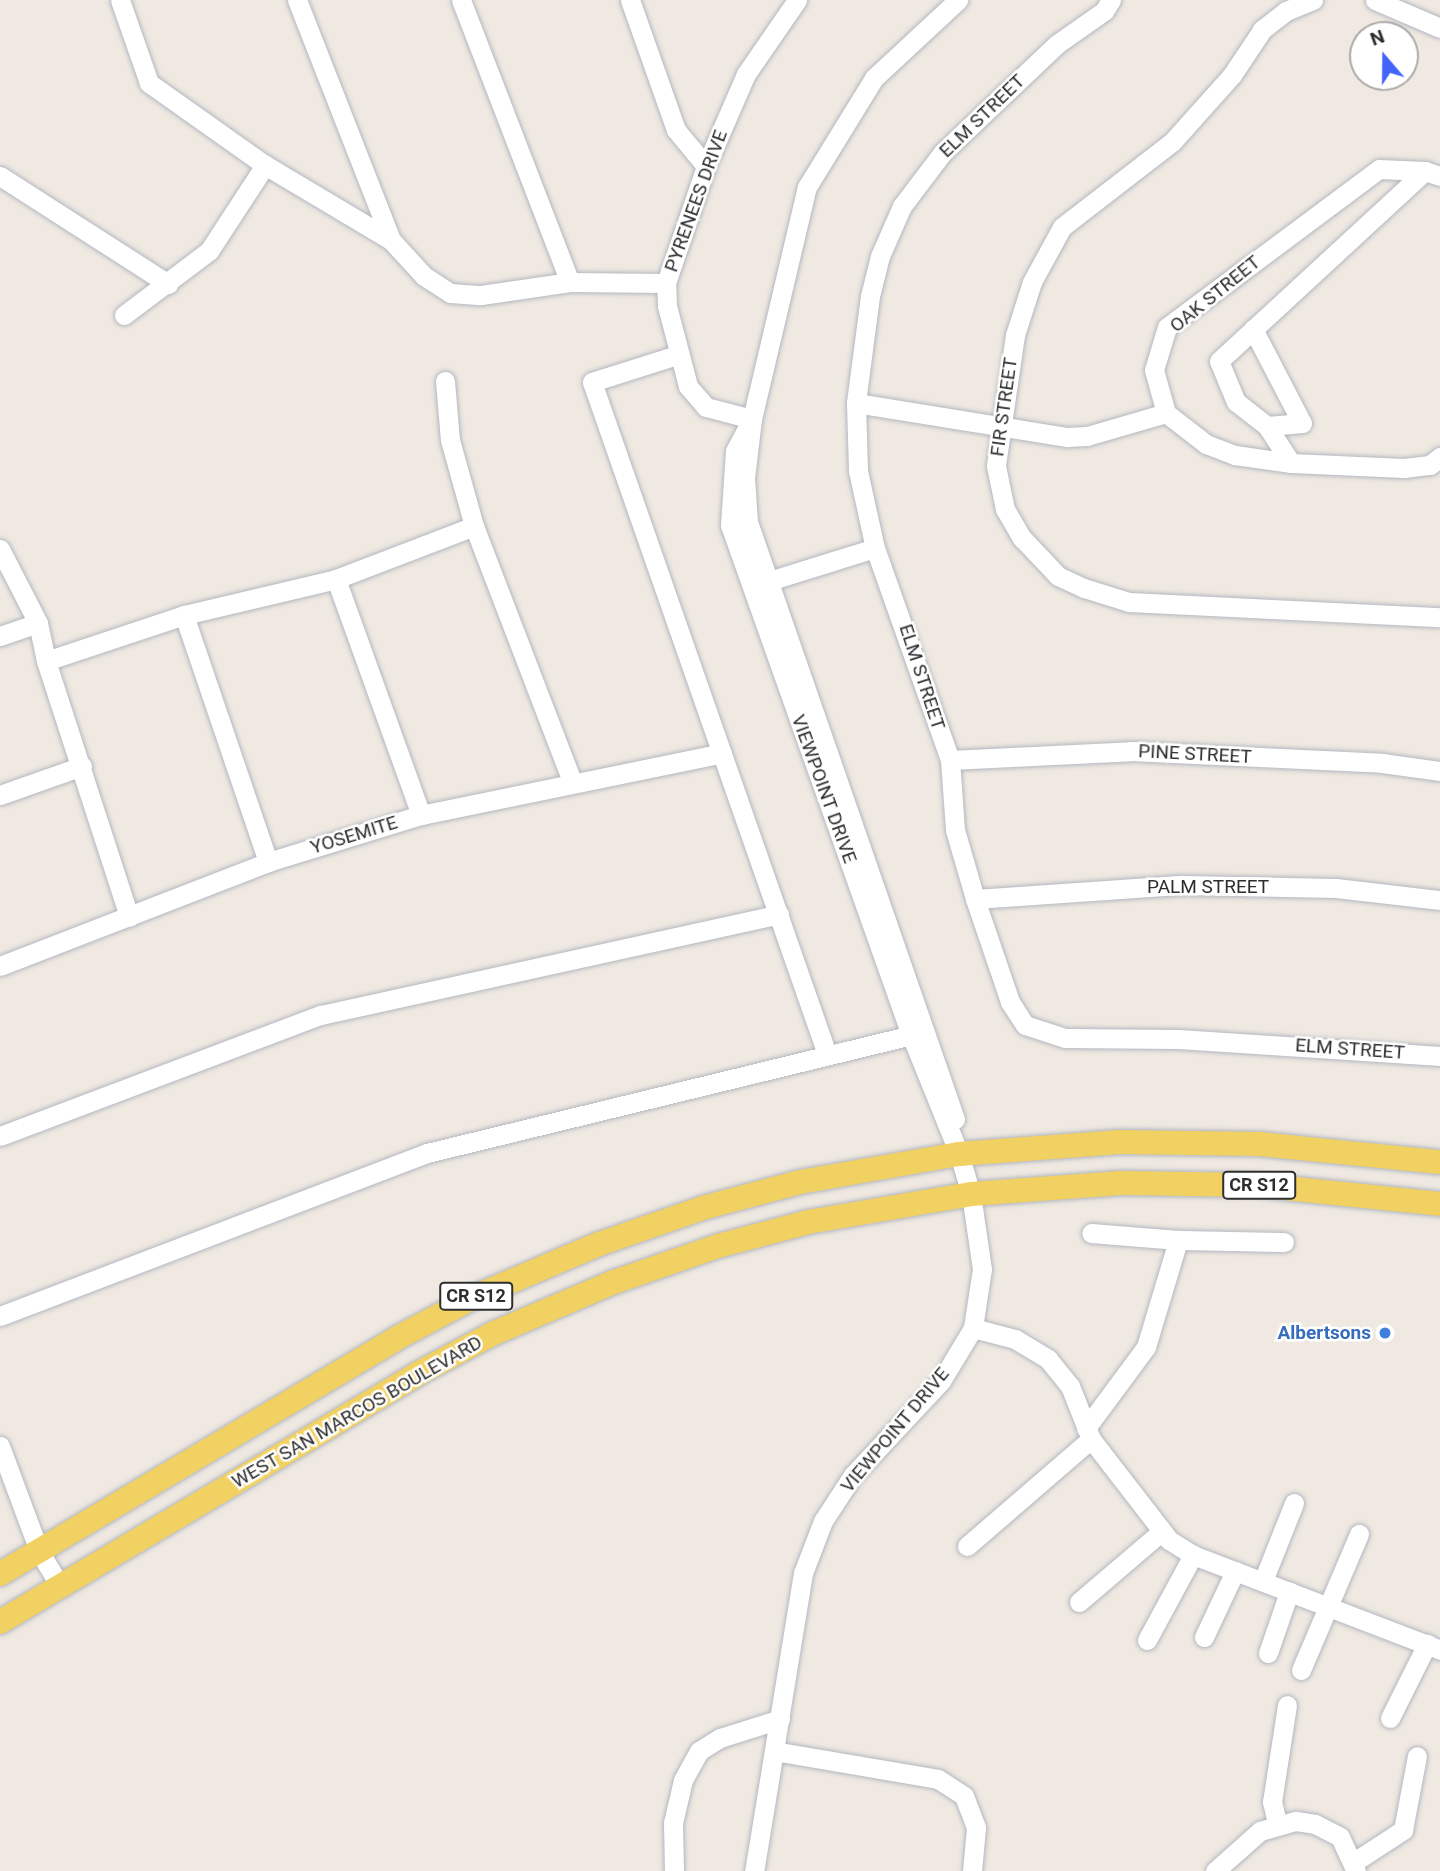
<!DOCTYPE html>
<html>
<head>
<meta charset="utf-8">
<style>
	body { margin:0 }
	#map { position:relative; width:1440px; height:1871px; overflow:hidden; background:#efe9e1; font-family:Roboto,sans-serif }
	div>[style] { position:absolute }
	.roads { filter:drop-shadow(0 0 2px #b4b7c1) drop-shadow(0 0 2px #b4b7c1) }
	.minor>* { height:19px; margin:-9.5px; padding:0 9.5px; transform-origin:9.5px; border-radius:9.5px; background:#fff }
	.major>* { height:24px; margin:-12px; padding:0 12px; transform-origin:12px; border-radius:12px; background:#f2d163 }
	.dots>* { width:19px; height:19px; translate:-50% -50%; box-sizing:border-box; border:4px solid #fff; border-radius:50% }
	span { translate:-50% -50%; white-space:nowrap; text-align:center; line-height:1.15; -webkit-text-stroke:5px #fff; paint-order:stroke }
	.shield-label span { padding:2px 5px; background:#fff; border:2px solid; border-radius:5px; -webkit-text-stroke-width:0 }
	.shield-label { font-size:18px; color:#2e2e2e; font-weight:700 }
	.street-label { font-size:19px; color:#2e2e2e }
	.shop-label { font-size:19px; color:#366cbe; font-weight:700 }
	.right { translate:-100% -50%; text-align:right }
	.north { position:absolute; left:1349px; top:21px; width:70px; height:70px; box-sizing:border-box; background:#fff; border:2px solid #ababab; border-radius:50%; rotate:340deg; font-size:19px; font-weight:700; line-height:28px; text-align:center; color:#2e2e2e }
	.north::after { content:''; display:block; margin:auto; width:24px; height:32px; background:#4264fb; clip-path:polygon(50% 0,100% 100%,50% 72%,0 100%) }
</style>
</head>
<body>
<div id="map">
	<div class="roads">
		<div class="minor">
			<div style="left:120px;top:0;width:88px;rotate:70.7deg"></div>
			<div style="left:149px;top:83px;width:142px;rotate:35.3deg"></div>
			<div style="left:265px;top:165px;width:147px;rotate:30.8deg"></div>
			<div style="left:297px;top:0;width:258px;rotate:68.6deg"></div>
			<div style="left:391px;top:240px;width:49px;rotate:47.5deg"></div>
			<div style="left:424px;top:276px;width:31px;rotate:33deg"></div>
			<div style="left:450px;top:293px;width:31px;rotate:4deg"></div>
			<div style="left:481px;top:295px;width:90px;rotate:-8.3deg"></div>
			<div style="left:570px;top:282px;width:96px;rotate:0.6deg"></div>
			<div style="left:461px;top:0;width:302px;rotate:68.9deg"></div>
			<div style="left:630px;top:0;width:138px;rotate:70.5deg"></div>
			<div style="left:676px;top:130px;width:47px;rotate:50.2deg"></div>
			<div style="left:1111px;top:0;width:13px;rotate:122deg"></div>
			<div style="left:1104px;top:11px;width:57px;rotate:144.9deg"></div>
			<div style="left:1057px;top:44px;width:157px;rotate:136.5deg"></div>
			<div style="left:943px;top:152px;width:68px;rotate:127.2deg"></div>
			<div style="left:902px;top:206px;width:55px;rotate:113.7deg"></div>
			<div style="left:880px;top:256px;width:41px;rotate:104deg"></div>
			<div style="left:870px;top:296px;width:108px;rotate:97.5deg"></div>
			<div style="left:856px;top:403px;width:68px;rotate:88.3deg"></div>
			<div style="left:858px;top:471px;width:79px;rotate:77.6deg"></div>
			<div style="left:875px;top:548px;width:225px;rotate:70.5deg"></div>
			<div style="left:950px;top:760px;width:70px;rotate:85.9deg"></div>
			<div style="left:955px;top:830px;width:72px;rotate:73.8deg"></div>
			<div style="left:975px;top:899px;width:109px;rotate:71.2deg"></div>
			<div style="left:1010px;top:1002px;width:27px;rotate:57deg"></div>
			<div style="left:1025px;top:1025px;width:42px;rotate:18deg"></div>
			<div style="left:1065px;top:1038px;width:113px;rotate:0.5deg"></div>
			<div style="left:1178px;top:1039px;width:263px;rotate:3.7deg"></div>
			<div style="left:1313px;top:0;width:29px;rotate:158deg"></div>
			<div style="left:1286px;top:11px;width:31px;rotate:142deg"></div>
			<div style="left:1262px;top:30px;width:54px;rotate:123.7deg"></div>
			<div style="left:1232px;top:75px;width:90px;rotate:131.8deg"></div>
			<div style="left:1172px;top:142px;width:139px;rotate:142.3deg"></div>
			<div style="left:1062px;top:227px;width:63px;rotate:118.6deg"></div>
			<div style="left:1032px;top:282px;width:56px;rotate:107.8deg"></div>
			<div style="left:1015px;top:335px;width:132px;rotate:98.3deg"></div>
			<div style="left:996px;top:466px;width:44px;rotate:78.2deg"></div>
			<div style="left:1005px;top:509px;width:34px;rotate:60deg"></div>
			<div style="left:1022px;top:538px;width:52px;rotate:46.5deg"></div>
			<div style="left:1058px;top:576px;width:29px;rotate:25deg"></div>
			<div style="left:1084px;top:588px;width:47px;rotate:17.3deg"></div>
			<div style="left:1129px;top:602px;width:311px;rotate:2.8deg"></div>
			<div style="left:1375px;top:0;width:71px;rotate:23.3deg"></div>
			<div style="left:0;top:176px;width:200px;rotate:32.7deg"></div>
			<div style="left:1440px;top:176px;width:16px;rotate:-162deg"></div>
			<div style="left:1425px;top:171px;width:46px;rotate:-177.5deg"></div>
			<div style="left:1379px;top:169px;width:264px;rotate:143.3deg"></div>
			<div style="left:1167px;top:327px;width:45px;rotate:106.8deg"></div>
			<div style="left:1154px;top:370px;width:45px;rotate:74.4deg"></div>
			<div style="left:1166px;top:413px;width:51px;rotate:37.8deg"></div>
			<div style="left:1206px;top:444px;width:31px;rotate:21deg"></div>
			<div style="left:1235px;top:455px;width:57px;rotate:8.1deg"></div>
			<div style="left:1291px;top:463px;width:113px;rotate:2.5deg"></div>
			<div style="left:1404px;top:468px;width:26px;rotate:-7deg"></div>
			<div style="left:1430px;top:465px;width:13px;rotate:-39deg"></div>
			<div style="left:124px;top:315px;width:106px;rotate:-37deg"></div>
			<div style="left:209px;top:251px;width:103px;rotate:-56.9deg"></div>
			<div style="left:1253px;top:329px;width:106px;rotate:62.5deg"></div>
			<div style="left:1302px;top:423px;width:35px;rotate:175deg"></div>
			<div style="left:677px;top:355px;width:89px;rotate:162.4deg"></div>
			<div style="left:592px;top:382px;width:712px;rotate:70.73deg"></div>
			<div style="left:445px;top:381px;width:59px;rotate:85.2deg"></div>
			<div style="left:450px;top:440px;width:89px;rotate:74.4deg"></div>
			<div style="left:474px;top:526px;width:273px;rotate:69deg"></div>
			<div style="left:856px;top:403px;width:214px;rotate:9.2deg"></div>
			<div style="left:1067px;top:437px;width:20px;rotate:-3deg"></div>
			<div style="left:1087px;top:436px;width:82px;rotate:-16.2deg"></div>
			<div style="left:752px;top:419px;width:36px;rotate:118deg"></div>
			<div style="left:735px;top:451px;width:74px;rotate:93.9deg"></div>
			<div style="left:730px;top:525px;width:541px;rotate:70.46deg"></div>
			<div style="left:911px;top:1035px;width:128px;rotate:68deg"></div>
			<div style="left:959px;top:1154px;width:42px;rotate:73.3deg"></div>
			<div style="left:971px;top:1194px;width:76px;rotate:81.7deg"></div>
			<div style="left:982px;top:1269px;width:60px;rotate:98.7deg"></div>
			<div style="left:973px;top:1328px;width:62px;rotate:121.1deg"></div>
			<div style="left:941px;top:1381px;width:129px;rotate:133.1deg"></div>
			<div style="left:853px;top:1475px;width:55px;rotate:123.1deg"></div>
			<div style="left:823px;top:1521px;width:56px;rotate:111deg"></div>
			<div style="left:803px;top:1573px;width:302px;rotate:99.3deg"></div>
			<div style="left:752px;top:419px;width:48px;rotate:-165.4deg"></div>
			<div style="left:706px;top:407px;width:28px;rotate:-131deg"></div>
			<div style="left:688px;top:386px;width:83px;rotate:-104.7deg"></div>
			<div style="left:667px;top:306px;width:23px;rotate:-92deg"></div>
			<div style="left:666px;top:283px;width:124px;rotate:-71.1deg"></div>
			<div style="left:706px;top:166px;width:100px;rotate:-66.5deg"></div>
			<div style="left:746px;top:74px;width:90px;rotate:-55.4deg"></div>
			<div style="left:1291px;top:463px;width:44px;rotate:-123deg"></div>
			<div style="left:1267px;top:426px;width:39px;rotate:-142deg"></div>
			<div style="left:1236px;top:402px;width:44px;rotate:-112.5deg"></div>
			<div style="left:1219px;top:361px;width:280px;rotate:-42.7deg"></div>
			<div style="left:0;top:549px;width:83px;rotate:62.8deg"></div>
			<div style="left:38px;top:623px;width:39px;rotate:78deg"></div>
			<div style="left:46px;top:661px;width:269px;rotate:72deg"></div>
			<div style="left:336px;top:579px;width:251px;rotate:70.2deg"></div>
			<div style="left:769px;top:581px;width:111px;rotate:-17.3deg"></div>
			<div style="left:184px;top:615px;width:261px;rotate:71.2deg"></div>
			<div style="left:0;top:636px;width:40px;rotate:-18.9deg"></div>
			<div style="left:46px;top:661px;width:145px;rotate:-18.4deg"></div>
			<div style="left:184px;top:615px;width:156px;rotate:-13.3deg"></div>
			<div style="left:336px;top:579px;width:148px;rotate:-21deg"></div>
			<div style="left:950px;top:760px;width:181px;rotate:-2.8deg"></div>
			<div style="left:1131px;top:751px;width:251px;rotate:2.7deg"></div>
			<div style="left:1382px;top:763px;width:59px;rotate:7.9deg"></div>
			<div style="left:0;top:795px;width:87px;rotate:-19.5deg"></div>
			<div style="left:975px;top:899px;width:208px;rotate:-3.9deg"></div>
			<div style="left:1183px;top:885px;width:153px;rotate:1.1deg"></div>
			<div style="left:1336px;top:888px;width:105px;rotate:6.6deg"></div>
			<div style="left:0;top:966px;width:287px;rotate:-21.2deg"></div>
			<div style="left:268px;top:862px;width:160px;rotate:-17.1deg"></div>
			<div style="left:421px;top:815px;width:307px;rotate:-11.6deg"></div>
			<div style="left:955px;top:1119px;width:632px;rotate:-109.12deg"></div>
			<div style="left:748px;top:522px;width:44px;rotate:-93.9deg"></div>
			<div style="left:745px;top:478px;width:59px;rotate:-83.2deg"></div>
			<div style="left:752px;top:419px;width:238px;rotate:-76.7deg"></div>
			<div style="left:807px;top:187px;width:128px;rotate:-58.4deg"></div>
			<div style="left:874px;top:78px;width:115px;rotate:-42.9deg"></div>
			<div style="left:0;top:1136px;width:343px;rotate:-20.7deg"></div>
			<div style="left:321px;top:1015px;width:469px;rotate:-12.4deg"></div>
			<div style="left:1178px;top:1240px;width:106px;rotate:1.1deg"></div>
			<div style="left:0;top:1316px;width:457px;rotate:-20.9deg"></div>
			<div style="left:427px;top:1153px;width:512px;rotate:-13.68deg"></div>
			<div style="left:973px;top:1328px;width:43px;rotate:14.7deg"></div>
			<div style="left:1015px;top:1339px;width:39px;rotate:31deg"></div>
			<div style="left:1048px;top:1359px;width:35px;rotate:51deg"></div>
			<div style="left:1070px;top:1386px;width:57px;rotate:68.4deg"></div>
			<div style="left:1091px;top:1439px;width:128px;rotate:52.3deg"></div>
			<div style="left:1169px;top:1540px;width:28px;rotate:32deg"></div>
			<div style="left:1193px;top:1555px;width:265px;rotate:21deg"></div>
			<div style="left:1086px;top:1428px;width:101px;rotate:-53.5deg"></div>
			<div style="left:1146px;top:1347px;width:112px;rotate:-73.3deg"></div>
			<div style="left:1178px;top:1240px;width:87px;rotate:-175.4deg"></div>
			<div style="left:0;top:1446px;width:112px;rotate:69.6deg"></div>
			<div style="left:39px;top:1551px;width:41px;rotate:59deg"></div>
			<div style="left:967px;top:1546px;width:164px;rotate:-40.8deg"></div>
			<div style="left:1263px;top:1581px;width:84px;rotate:-68.3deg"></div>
			<div style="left:1079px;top:1602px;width:108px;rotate:-40.5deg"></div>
			<div style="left:1204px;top:1637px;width:73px;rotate:-64.8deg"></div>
			<div style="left:1147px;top:1640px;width:97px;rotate:-61.6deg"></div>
			<div style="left:1268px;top:1653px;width:65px;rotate:-71deg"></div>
			<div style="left:1301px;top:1670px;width:148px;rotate:-66.9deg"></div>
			<div style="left:1390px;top:1718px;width:83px;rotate:-63.4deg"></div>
			<div style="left:774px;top:1751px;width:166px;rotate:9.7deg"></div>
			<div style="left:938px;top:1779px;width:31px;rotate:33deg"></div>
			<div style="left:964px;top:1796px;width:34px;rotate:69deg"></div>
			<div style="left:976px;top:1828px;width:43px;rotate:95.3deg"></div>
			<div style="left:1277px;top:1823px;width:22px;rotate:-103deg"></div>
			<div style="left:1272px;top:1802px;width:98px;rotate:-81.2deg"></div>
			<div style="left:1354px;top:1862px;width:59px;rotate:-33.1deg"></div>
			<div style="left:1403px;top:1830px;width:75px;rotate:-79.3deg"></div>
			<div style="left:674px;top:1871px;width:48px;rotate:-91.2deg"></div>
			<div style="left:673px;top:1823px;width:44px;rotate:-76.9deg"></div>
			<div style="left:683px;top:1780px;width:33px;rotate:-61deg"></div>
			<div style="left:699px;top:1751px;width:25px;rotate:-32deg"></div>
			<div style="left:720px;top:1738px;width:63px;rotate:-17.6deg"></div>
			<div style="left:1215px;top:1871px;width:60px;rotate:-41.6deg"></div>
			<div style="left:1260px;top:1831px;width:37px;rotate:-16deg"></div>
			<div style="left:1296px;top:1821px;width:19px;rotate:9deg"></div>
			<div style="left:1315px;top:1824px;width:28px;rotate:27deg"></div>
			<div style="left:1340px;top:1837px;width:38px;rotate:65deg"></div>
		</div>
		<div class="major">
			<div style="left:0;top:1574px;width:462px;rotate:-30.7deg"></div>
			<div style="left:397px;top:1338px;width:87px;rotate:-28deg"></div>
			<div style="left:474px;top:1297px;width:136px;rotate:-23deg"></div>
			<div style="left:599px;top:1244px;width:113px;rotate:-19.1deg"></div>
			<div style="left:706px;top:1207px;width:97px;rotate:-14.9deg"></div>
			<div style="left:800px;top:1182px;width:161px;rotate:-10deg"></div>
			<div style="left:959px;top:1154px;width:161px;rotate:-4.3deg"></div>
			<div style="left:1120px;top:1142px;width:139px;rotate:0.8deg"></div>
			<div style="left:1259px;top:1144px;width:182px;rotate:5.7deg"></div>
			<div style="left:0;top:1622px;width:485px;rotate:-30.7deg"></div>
			<div style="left:417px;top:1374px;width:85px;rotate:-28.1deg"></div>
			<div style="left:492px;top:1334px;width:133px;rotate:-23.1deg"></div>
			<div style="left:614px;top:1282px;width:110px;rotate:-19.1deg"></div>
			<div style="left:718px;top:1246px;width:93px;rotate:-14.9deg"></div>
			<div style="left:808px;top:1222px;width:165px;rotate:-9.7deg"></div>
			<div style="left:971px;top:1194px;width:150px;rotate:-4.2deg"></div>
			<div style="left:1121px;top:1183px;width:136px;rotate:0.8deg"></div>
			<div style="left:1257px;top:1185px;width:184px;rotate:5.9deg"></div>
		</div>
	</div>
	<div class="dots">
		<div style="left:1385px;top:1333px;background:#3f7fe0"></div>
	</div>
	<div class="shield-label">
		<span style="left:1259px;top:1185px">CR S12</span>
		<span style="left:476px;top:1296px">CR S12</span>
	</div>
	<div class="street-label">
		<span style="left:982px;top:116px;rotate:-44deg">ELM STREET</span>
		<span style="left:696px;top:201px;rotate:-70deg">PYRENEES DRIVE</span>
		<span style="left:1215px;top:294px;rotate:-39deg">OAK STREET</span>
		<span style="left:1004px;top:407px;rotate:-82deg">FIR STREET</span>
		<span style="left:922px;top:677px;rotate:72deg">ELM STREET</span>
		<span style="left:1195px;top:754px;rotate:3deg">PINE STREET</span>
		<span style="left:824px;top:789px;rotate:70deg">VIEWPOINT DRIVE</span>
		<span style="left:354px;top:835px;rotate:-17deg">YOSEMITE</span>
		<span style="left:1208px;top:887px">PALM STREET</span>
		<span style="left:1350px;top:1049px;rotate:4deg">ELM STREET</span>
		<span style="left:357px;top:1412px;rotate:-30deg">WEST SAN MARCOS BOULEVARD</span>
		<span style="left:895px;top:1430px;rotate:-50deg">VIEWPOINT DRIVE</span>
	</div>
	<div class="shop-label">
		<span class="right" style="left:1371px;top:1333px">Albertsons</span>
	</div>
	<div class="north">N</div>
</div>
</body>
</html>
